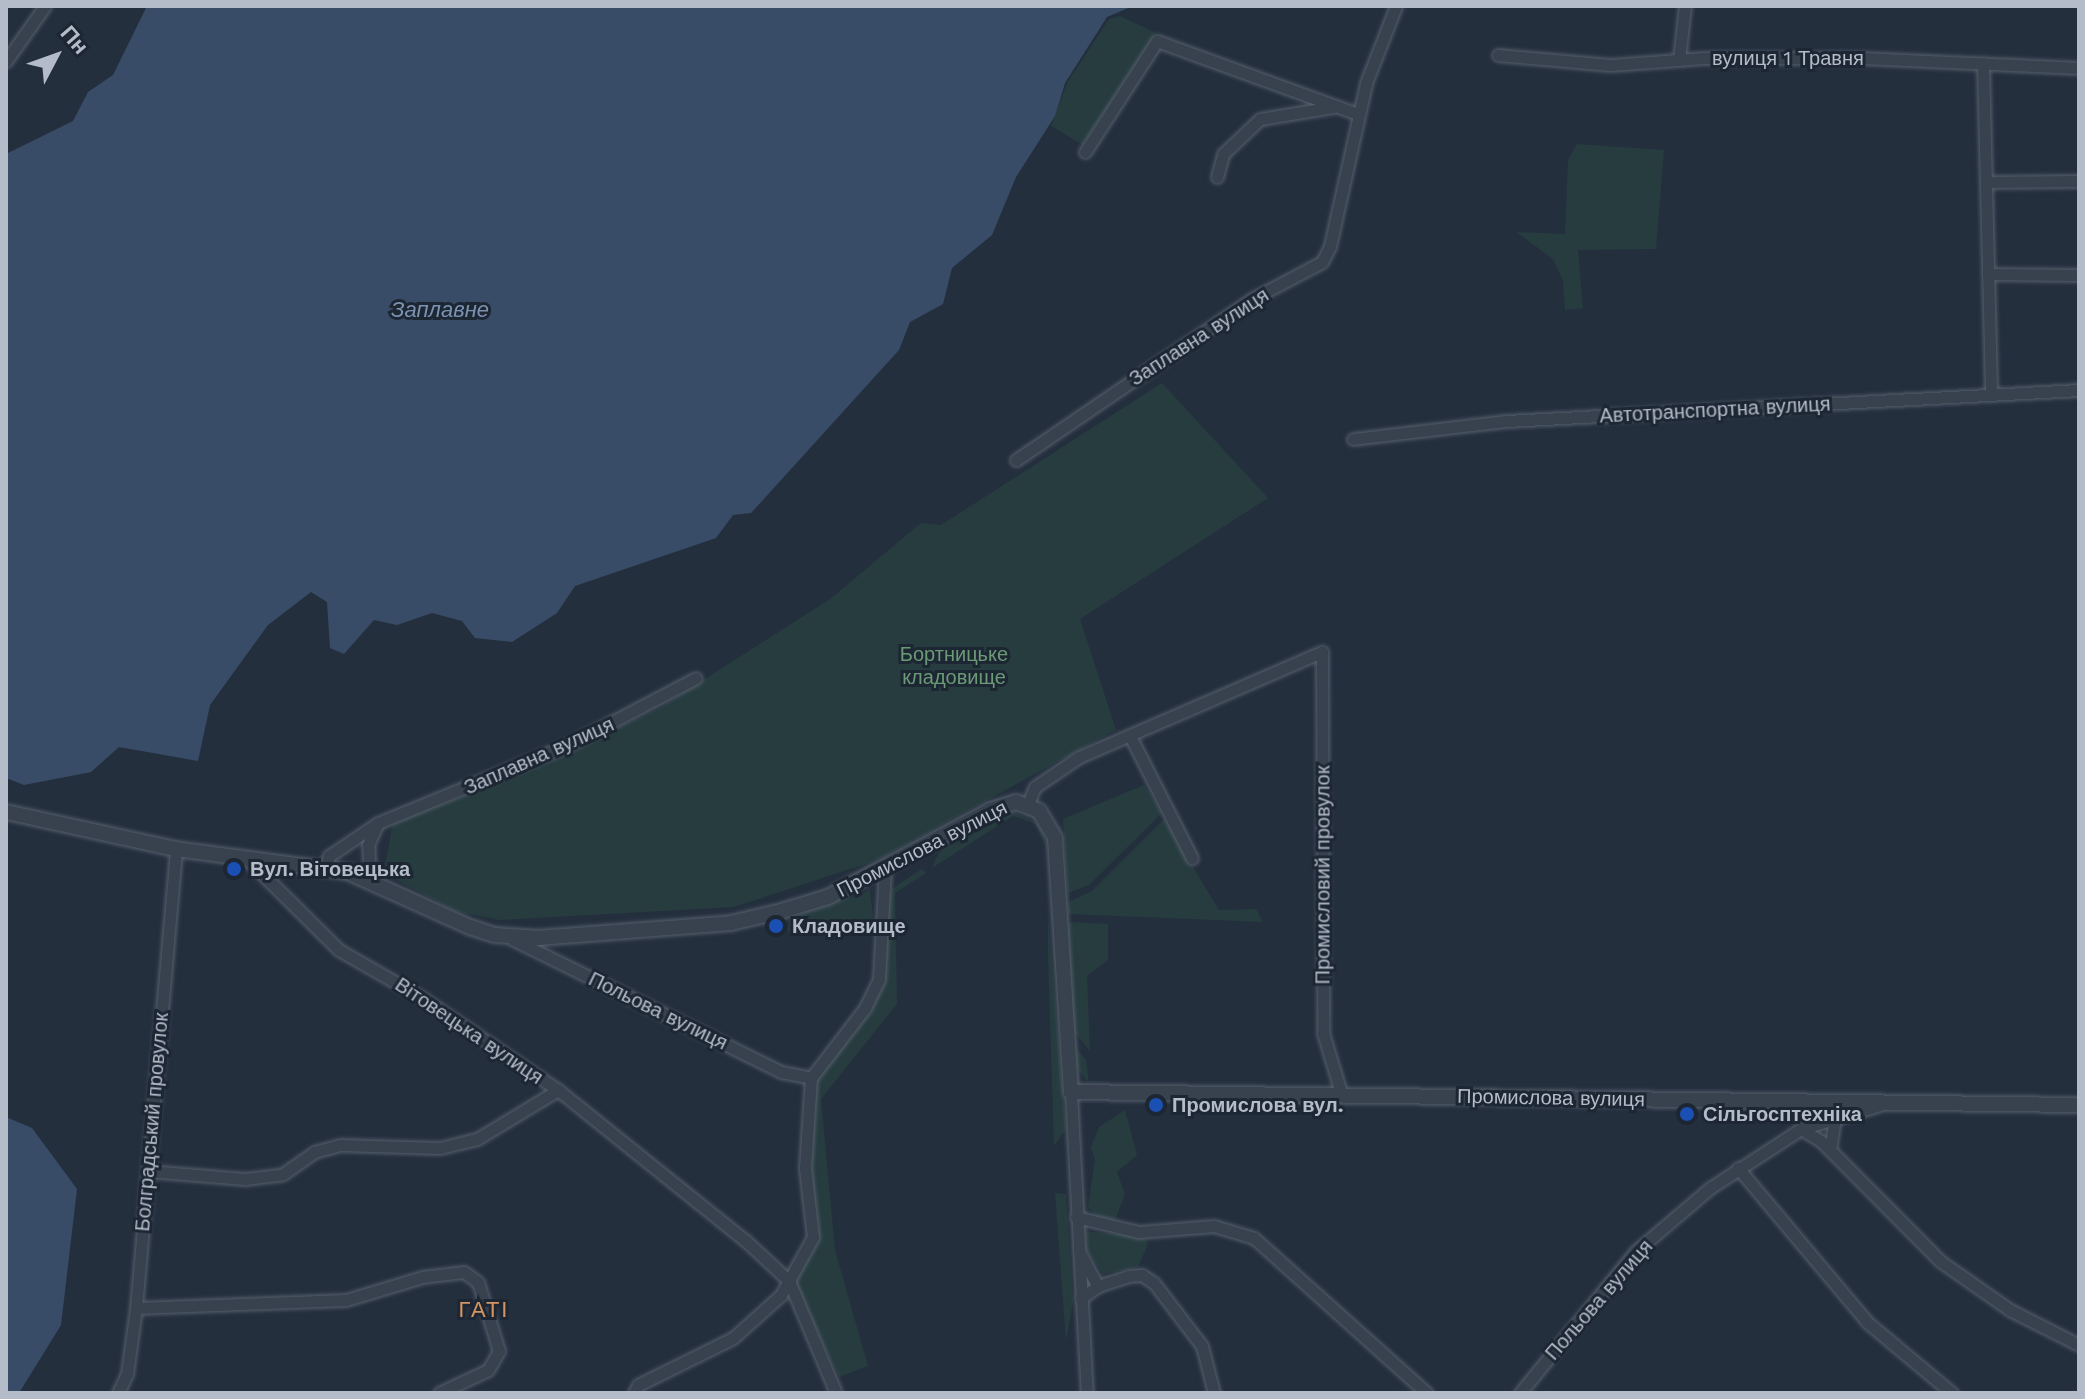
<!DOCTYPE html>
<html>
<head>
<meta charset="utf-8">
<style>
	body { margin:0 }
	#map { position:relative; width:2085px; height:1399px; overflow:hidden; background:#242f3e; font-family:"Work Sans",sans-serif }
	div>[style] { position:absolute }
	.green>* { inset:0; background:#263c3f }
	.water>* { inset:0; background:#394c67 }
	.roads { filter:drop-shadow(0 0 2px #565f6c) drop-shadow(0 0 2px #565f6c) }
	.minor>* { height:11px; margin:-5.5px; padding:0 5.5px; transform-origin:5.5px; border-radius:5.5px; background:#38414e }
	.tertiary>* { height:14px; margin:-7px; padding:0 7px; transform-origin:7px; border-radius:7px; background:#38414e }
	.dots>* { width:22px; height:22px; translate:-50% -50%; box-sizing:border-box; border:4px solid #1d2633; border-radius:50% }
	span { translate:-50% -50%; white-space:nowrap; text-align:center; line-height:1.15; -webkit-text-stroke:6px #1d2633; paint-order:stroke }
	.street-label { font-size:20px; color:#b4bcc9 }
	.park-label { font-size:20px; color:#6b9a76 }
	.poi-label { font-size:20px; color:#b4bcc9; font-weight:700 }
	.left { translate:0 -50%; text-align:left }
	.water-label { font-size:22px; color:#7c92b1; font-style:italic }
	.neighbourhood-label { font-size:22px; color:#d59563; letter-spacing:2px }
	.frame { position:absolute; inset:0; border:8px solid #b4bcc9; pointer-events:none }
	.north { position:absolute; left:16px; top:16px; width:80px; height:80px; -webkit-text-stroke:6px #1d2633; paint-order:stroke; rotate:49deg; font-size:22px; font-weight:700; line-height:32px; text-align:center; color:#b4bcc9 }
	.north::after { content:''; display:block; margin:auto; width:28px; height:36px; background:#b4bcc9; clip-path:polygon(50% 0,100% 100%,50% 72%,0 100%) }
</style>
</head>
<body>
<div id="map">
	<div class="green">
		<div style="clip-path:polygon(1120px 16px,1156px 33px,1083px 145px,1051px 126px,1067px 83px,1109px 19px)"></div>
		<div style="clip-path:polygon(1577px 144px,1664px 150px,1656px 249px,1578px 250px,1583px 308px,1565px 310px,1563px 281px,1553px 259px,1516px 232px,1565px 234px,1568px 160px)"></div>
		<div style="clip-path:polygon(1162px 383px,1268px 498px,1080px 619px,1116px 730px,875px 861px,734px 907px,499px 920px,454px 911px,384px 873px,393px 821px,510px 780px,661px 707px,830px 599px,921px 523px,941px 525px)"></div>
		<div style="clip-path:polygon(1144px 785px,1162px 813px,1089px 885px,1068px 893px,1063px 819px)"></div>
		<div style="clip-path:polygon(1012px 811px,1040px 825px,1049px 855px,1036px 824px,1013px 816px,932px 868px,939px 852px,966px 833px)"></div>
		<div style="clip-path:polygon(1164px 819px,1219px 910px,1256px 909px,1263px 922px,1068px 914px,1068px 902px,1092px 891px)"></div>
		<div style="clip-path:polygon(922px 869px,926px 873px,895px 893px,897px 1004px,821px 1099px,835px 1250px,868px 1366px,839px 1377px,794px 1283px,819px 1225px,808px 1168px,812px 1097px,821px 1070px,882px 979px,887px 892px)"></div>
		<div style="clip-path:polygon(870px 888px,874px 927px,788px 932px,789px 919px,834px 900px,859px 897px)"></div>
		<div style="clip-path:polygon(1048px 916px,1066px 1129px,1054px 1146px,1048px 957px)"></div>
		<div style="clip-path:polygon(1070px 922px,1108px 924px,1108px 960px,1087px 976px,1090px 1051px,1071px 1028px,1065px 931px)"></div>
		<div style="clip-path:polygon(1070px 1041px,1086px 1060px,1089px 1083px,1076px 1067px)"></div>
		<div style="clip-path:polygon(1125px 1110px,1137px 1155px,1117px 1172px,1125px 1194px,1113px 1225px,1102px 1222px,1088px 1207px,1095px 1159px,1091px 1147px,1099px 1127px)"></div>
		<div style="clip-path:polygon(1055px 1193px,1066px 1194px,1073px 1302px,1066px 1341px)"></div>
		<div style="clip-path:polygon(1082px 1231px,1144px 1237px,1148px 1244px,1138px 1267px,1103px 1274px,1083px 1245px)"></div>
	</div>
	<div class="water">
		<div style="clip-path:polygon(147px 6px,1133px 6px,1107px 17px,1065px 83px,1055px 116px,1016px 177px,992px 235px,952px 268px,943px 304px,910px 322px,899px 350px,751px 513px,733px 515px,716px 538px,575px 586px,557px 613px,512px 642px,475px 638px,462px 621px,432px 613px,397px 625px,374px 620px,344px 654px,330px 648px,327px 602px,311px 592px,268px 625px,210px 705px,198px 761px,119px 747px,91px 772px,24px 785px,6px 778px,6px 154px,73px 121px,88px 92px,113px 75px)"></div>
		<div style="clip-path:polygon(6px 1117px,32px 1128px,77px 1189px,61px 1325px,19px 1393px,6px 1393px)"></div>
	</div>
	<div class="roads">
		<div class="minor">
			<div style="left:1498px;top:55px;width:113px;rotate:5.1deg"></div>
			<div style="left:1611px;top:65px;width:93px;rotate:-4.3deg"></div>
			<div style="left:1704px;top:58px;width:157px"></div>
			<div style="left:1861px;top:58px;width:218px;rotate:2.6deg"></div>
			<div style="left:1679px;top:60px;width:54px;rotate:-83.7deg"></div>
			<div style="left:6px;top:61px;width:67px;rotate:-54.7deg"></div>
			<div style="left:1983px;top:63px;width:332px;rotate:88.6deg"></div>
			<div style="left:1085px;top:152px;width:132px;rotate:-57deg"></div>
			<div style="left:1157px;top:41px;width:214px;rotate:20deg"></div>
			<div style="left:1217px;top:177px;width:24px;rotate:-75deg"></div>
			<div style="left:1223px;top:154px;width:51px;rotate:-43.4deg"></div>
			<div style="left:1260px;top:119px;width:74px;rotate:-9.3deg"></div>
			<div style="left:1986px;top:182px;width:93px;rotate:-0.6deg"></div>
			<div style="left:1988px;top:274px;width:91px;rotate:0.6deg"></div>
			<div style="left:1353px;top:439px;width:155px;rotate:-6.7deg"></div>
			<div style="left:1507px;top:421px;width:573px;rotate:-3.1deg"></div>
			<div style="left:1016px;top:460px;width:286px;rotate:-34.3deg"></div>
			<div style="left:1252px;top:299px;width:79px;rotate:-27.9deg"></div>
			<div style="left:1322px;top:262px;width:18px;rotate:-63deg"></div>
			<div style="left:1330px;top:246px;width:167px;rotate:-77.5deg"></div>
			<div style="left:1366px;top:83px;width:83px;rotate:-68.7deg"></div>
			<div style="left:1130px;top:736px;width:137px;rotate:63.1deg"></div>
			<div style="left:1028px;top:804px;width:18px;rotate:-68deg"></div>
			<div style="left:1035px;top:787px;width:53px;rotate:-34.3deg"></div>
			<div style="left:1079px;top:757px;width:265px;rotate:-23.4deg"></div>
			<div style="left:1322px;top:652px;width:381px;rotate:89.8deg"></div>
			<div style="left:1323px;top:1033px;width:66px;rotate:73.2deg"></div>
			<div style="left:247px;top:859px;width:129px;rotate:44.7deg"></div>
			<div style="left:339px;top:950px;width:95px;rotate:29.8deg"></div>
			<div style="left:421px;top:997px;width:166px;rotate:34.2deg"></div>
			<div style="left:558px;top:1090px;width:241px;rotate:38.8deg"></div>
			<div style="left:746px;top:1241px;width:59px;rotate:42.9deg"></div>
			<div style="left:789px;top:1281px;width:121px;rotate:67.2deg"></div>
			<div style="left:325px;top:869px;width:14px;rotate:-73deg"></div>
			<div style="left:329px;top:856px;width:59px;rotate:-34deg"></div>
			<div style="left:378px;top:823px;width:205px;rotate:-22.3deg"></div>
			<div style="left:568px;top:745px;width:144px;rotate:-27.6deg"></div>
			<div style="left:370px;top:878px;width:33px;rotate:-93deg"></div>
			<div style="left:368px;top:845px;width:24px;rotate:-66deg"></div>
			<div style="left:512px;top:939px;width:300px;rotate:26.3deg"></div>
			<div style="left:781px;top:1072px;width:31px;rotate:11deg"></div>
			<div style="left:1071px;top:1092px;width:301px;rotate:87deg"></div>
			<div style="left:1801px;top:1129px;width:23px;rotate:31deg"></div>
			<div style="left:1821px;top:1141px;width:169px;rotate:45.2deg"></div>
			<div style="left:1940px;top:1261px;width:85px;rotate:35deg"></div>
			<div style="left:2010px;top:1310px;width:77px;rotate:26.9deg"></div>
			<div style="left:1830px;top:1150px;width:32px;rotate:-81deg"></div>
			<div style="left:1738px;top:1168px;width:201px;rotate:50deg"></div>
			<div style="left:1867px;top:1322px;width:111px;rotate:39.9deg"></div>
			<div style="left:148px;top:1171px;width:97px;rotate:4.7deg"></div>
			<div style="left:245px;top:1179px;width:38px;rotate:-7deg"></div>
			<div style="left:283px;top:1174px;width:38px;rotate:-35deg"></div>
			<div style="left:314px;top:1152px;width:27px;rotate:-15deg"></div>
			<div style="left:340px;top:1145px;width:100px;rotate:1.7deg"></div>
			<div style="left:440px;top:1148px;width:38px;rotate:-14deg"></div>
			<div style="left:477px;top:1139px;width:95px;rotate:-31.2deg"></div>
			<div style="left:1076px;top:1217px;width:65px;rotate:13.4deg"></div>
			<div style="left:1139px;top:1232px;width:75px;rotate:-4.6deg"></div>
			<div style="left:1214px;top:1226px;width:42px;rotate:16.7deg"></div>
			<div style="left:1254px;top:1238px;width:232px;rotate:41.9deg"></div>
			<div style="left:1079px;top:1251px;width:40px;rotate:62deg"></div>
			<div style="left:1081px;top:1298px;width:21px;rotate:-35deg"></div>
			<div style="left:1098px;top:1286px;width:32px;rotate:-18deg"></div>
			<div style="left:1128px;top:1276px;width:14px;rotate:-4deg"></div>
			<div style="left:1142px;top:1275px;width:14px;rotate:34deg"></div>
			<div style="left:1154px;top:1283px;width:79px;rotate:52.7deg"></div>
			<div style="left:1202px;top:1346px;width:49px;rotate:75.7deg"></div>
			<div style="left:136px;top:1308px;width:210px;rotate:-2.2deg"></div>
			<div style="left:346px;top:1300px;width:79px;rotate:-16.8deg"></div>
			<div style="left:422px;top:1277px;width:42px;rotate:-6.8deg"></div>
			<div style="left:464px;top:1272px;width:17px;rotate:36deg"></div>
			<div style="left:478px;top:1282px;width:72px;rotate:73.1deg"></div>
			<div style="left:499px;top:1351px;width:22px;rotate:120deg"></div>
			<div style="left:488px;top:1370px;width:54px;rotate:154.9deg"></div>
			<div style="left:118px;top:1393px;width:21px;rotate:-65deg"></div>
			<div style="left:127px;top:1374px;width:67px;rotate:-82.2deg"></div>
			<div style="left:136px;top:1308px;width:461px;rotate:-85deg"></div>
			<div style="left:634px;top:1393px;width:9px;rotate:-63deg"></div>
			<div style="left:638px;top:1385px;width:106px;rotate:-26.3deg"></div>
			<div style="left:733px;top:1338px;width:64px;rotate:-41.9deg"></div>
			<div style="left:781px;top:1295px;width:66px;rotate:-61.1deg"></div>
			<div style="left:813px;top:1237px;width:69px;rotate:-96.6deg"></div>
			<div style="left:805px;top:1168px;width:90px;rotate:-86.2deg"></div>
			<div style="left:811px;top:1078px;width:88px;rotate:-52.4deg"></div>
			<div style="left:865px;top:1008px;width:32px;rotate:-64deg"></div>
			<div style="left:879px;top:979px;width:112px;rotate:-86.9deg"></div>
			<div style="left:1520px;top:1393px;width:183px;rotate:-50.8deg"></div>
			<div style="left:1636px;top:1251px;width:97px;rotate:-40.4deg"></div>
			<div style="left:1710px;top:1188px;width:108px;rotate:-33deg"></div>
			<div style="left:1801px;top:1129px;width:83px;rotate:-16.9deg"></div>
		</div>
		<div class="tertiary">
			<div style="left:6px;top:812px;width:174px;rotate:12.3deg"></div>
			<div style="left:176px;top:849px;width:174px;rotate:7.6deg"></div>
			<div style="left:348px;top:872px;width:134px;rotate:24.3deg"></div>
			<div style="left:470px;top:927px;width:26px;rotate:18deg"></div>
			<div style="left:495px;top:935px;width:43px;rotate:4deg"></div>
			<div style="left:538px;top:938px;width:194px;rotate:-4.4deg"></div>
			<div style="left:731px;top:923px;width:52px;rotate:-13.2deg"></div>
			<div style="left:782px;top:911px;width:48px;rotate:-16.9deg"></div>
			<div style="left:828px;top:897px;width:184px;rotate:-28.2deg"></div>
			<div style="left:990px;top:810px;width:27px;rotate:-17deg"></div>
			<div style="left:1016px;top:802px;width:25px;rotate:21deg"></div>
			<div style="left:1039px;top:811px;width:31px;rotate:59deg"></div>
			<div style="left:1055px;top:838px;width:255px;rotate:86.4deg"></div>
			<div style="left:1071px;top:1092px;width:1008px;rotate:0.74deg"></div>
		</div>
	</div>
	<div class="dots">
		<div style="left:234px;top:869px;background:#1a4fb4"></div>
		<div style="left:776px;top:926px;background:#1a4fb4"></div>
		<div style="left:1156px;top:1105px;background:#1a4fb4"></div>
		<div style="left:1687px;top:1114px;background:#1a4fb4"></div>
	</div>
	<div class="street-label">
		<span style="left:1788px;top:58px">вулиця 1 Травня</span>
		<span style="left:1199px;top:337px;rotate:-33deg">Заплавна вулиця</span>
		<span style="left:1715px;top:410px;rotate:-3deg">Автотранспортна вулиця</span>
		<span style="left:539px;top:756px;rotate:-24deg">Заплавна вулиця</span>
		<span style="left:922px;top:849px;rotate:-27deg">Промислова вулиця</span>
		<span style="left:1323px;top:875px;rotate:-90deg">Промисловий провулок</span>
		<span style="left:658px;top:1011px;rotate:26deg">Польова вулиця</span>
		<span style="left:469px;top:1031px;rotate:34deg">Вітовецька вулиця</span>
		<span style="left:1551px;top:1098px;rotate:1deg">Промислова вулиця</span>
		<span style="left:152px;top:1122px;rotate:-85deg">Болградський провулок</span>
		<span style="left:1599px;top:1300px;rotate:-49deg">Польова вулиця</span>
	</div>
	<div class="park-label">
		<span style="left:954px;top:666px">Бортницьке<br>кладовище</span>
	</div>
	<div class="poi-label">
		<span class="left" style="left:250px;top:869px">Вул. Вітовецька</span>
		<span class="left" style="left:792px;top:926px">Кладовище</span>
		<span class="left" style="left:1172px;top:1105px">Промислова вул.</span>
		<span class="left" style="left:1703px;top:1114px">Сільгосптехніка</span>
	</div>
	<div class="water-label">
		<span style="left:440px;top:310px">Заплавне</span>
	</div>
	<div class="neighbourhood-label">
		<span style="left:484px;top:1310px">ГАТІ</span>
	</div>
	<div class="frame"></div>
	<div class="north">Пн</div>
</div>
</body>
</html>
